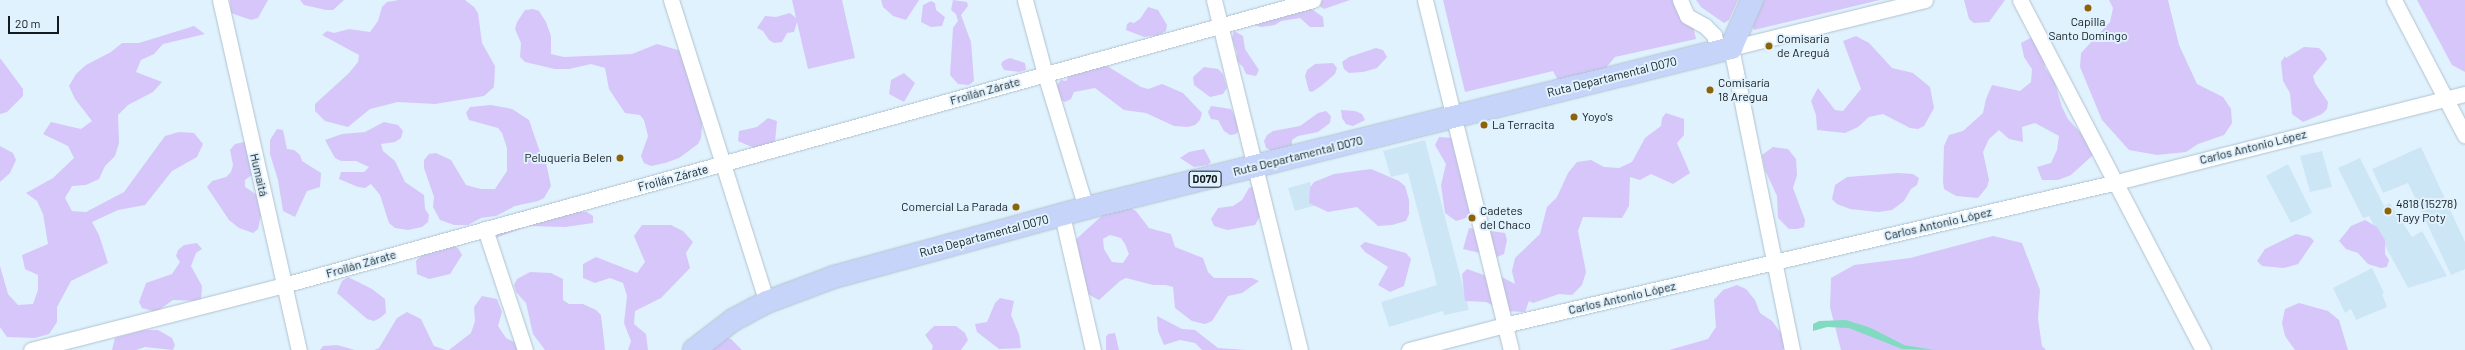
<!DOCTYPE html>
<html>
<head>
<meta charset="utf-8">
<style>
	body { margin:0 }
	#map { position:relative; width:2465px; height:350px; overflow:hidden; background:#e0f2fe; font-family:Barlow,sans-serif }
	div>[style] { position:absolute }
	.built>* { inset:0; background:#cce6f6 }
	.green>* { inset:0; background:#d6c6fa }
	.water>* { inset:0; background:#82dac0 }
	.roads { filter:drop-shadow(0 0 1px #b0c2cd) drop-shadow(0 0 1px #b0c2cd) }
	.street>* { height:15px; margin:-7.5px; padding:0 7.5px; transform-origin:7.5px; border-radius:7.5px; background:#fff }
	.primary>* { height:22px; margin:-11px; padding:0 11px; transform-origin:11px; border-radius:11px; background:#c5d4f8 }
	.dots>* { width:11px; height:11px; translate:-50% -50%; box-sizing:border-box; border:2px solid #e0f2fe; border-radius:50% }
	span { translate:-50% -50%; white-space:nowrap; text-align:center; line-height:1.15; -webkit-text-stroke:4px #e0f2fe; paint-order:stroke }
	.shield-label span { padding:1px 3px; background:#e0f2fe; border:1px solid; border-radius:3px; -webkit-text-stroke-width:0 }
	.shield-label { font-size:11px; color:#141b1f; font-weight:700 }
	.poi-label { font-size:12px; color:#141b1f }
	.left { translate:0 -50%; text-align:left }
	.right { translate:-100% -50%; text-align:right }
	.street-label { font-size:12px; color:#141b1f }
	.scale { position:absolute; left:8px; top:16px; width:51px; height:18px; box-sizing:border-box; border:2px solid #141b1f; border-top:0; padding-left:5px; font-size:12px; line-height:14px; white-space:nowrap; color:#141b1f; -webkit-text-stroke:3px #e0f2fe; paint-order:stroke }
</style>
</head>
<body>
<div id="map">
	<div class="built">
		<div style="clip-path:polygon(1425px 140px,1469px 310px,1444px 315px,1443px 311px,1389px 327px,1381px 302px,1437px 285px,1408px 173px,1391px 177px,1383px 151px)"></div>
		<div style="clip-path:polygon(2421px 147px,2465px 242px,2465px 269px,2451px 275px,2408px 183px,2383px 193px,2372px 169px)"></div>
		<div style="clip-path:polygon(2322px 151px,2332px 187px,2310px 192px,2300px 156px)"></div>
		<div style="clip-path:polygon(2360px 158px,2384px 206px,2390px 203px,2412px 237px,2422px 231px,2447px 276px,2408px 288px,2369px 216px,2363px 218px,2338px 168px)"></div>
		<div style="clip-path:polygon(2288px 164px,2312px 213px,2291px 223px,2266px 176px)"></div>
		<div style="clip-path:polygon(1310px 182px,1317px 205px,1295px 211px,1288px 188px)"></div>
		<div style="clip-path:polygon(2372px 268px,2384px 293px,2382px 294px,2387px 307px,2356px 320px,2351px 309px,2345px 313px,2333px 288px)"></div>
	</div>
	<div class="green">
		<div style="clip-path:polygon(230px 0,268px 0,258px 18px,251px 20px,231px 13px)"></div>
		<div style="clip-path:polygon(300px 0,344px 0,333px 10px,326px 10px,304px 5px)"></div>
		<div style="clip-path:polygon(399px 0,465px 0,474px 7px,478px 13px,482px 43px,495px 66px,494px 87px,484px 96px,435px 104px,398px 102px,370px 109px,348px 127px,325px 121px,315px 111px,315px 104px,349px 73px,358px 62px,359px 55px,322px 35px,327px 31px,334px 33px,349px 29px,370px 32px,378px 21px,382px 7px,387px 2px)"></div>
		<div style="clip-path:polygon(792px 0,842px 0,855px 58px,808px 69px,797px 22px,794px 32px,787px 33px,782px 42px,774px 43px,769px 40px,763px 31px,757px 28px,765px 16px,776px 17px,790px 13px,796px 18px)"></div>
		<div style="clip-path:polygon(881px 0,919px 0,906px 20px,893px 16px,883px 7px)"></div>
		<div style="clip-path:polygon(953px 0,967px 2px,968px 6px,961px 15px,971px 42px,974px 81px,969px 85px,958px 84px,950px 75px,953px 28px,958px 21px,956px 14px,951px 10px)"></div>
		<div style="clip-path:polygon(1318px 0,1350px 0,1324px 9px,1318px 5px)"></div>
		<div style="clip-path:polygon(1443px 0,1687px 0,1696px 39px,1615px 57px,1600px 75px,1560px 84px,1553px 71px,1465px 92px)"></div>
		<div style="clip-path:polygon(1696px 0,1738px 0,1729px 20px,1724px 23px,1701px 7px)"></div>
		<div style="clip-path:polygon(1764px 0,1880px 0,1754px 30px,1752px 25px)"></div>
		<div style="clip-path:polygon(1964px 0,2005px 0,1989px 22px,1974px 23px,1969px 19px)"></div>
		<div style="clip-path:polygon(2109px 0,2168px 0,2179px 45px,2197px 84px,2223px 97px,2231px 109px,2232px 123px,2224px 135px,2198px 144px,2186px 152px,2157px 155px,2129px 150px,2102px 120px,2080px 67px,2081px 53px,2110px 22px,2113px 8px)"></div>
		<div style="clip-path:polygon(2417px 0,2465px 0,2465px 72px,2452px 65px)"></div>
		<div style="clip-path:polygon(931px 1px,935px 3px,936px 10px,945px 17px,942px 26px,931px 27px,921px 22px,923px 5px)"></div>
		<div style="clip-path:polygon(1148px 7px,1158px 10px,1167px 25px,1166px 31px,1159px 35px,1144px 37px,1126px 30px,1127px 24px,1130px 22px,1134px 23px,1140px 19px)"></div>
		<div style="clip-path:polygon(1310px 8px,1323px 17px,1324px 27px,1310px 27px,1300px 18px,1281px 21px,1275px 25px,1261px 27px,1251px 24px)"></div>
		<div style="clip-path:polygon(533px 9px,539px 11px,546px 22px,551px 36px,551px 54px,564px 57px,632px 54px,657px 44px,678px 50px,688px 62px,703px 116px,701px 138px,698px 144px,679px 158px,665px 163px,651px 166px,644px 163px,641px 156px,648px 136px,644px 120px,640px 115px,625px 113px,609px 89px,605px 68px,591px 64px,569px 69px,555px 69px,525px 62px,520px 57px,521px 43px,515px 29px,517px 22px,525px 10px)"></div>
		<div style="clip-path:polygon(194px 26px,205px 34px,163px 44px,154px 54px,141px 60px,136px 72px,162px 82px,153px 92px,128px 105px,118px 115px,119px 143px,115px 156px,105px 166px,99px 179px,86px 185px,72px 186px,65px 198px,72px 211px,86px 212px,124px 192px,165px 136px,179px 132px,194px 133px,203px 144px,197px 157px,172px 171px,145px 205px,118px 210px,92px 222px,99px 235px,108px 263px,71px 281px,57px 307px,57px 322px,49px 334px,35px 338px,7px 337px,0 327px,0 266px,8px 294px,18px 305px,33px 304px,38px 290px,38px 275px,25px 269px,22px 255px,48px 244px,43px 214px,37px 201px,26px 193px,53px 178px,74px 158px,68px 146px,43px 134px,51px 122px,81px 129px,92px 121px,75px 99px,69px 86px,76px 74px,86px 65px,111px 52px,122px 43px,139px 43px)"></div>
		<div style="clip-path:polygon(1234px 31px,1243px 36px,1245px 49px,1259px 70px,1256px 76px,1246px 74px,1243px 67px,1236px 60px,1237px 53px,1232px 38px)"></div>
		<div style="clip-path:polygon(1856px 36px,1869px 43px,1892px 68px,1913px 73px,1930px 87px,1934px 108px,1924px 126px,1918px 129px,1910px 128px,1883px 114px,1869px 117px,1858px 127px,1845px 133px,1817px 130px,1816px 115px,1811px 101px,1818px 88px,1835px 110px,1843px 111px,1861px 89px,1843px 41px)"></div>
		<div style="clip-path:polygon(2034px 36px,2044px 54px,2045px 68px,2054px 80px,2062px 107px,2068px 119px,2087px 140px,2093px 155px,2071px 175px,2058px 180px,2042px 180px,2037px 167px,2051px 163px,2057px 150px,2059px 136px,2035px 123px,2022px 127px,2023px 142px,2009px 139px,1999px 130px,1989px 139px,1983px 152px,1989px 180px,1987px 187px,1978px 198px,1956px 196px,1944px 189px,1943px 182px,1944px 146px,1949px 135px,1963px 131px,1983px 113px,1986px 99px,1992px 85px,2020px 91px,2031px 82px,2032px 69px,2024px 57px,2021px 43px)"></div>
		<div style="clip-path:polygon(2304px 47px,2319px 48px,2324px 53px,2327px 59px,2313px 76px,2315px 83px,2328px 102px,2327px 109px,2322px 114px,2303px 122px,2292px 114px,2290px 93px,2283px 81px,2281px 62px,2285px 56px,2286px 58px)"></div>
		<div style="clip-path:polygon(1376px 48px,1383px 50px,1387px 57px,1377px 68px,1363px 72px,1349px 73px,1344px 69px,1342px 62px,1349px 57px)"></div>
		<div style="clip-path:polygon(0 58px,23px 89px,23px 96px,7px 112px,0 114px)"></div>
		<div style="clip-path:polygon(1010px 58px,1025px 63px,1026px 70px,1019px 72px,1004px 70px,1001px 64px,1003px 61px)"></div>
		<div style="clip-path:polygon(1333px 63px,1337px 68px,1335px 74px,1321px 86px,1312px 92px,1309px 91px,1305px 76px,1307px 70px,1315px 64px)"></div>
		<div style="clip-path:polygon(1104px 64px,1141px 87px,1148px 89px,1162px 84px,1183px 93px,1202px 113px,1200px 120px,1195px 125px,1188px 127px,1174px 126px,1146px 113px,1124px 110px,1095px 88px,1074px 92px,1071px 99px,1065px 102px,1058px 99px,1056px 86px,1061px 80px,1066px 81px,1073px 68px)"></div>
		<div style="clip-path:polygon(1204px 67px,1218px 69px,1223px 74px,1227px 88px,1223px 94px,1210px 97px,1194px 85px,1193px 77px)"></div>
		<div style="clip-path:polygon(904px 73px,915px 83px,904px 102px,889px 94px,891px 80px)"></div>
		<div style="clip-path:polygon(491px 105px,512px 109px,529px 120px,540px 152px,545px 158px,551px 186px,544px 198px,538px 201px,515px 206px,496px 216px,481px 218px,468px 225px,454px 225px,440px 220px,433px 207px,434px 197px,424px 168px,424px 160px,429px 154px,436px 153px,451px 160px,466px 185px,481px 189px,495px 189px,507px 171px,507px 148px,502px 133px,498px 128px,469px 120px,466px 113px,470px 107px)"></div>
		<div style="clip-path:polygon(1211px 106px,1231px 109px,1241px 128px,1236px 134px,1230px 135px,1224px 131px,1218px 120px,1211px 119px,1208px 112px)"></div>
		<div style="clip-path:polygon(1341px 110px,1355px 111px,1362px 114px,1365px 120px,1353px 126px,1346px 124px,1342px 118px)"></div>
		<div style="clip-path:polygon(1326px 111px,1331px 116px,1330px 123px,1318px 132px,1298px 136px,1292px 140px,1292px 147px,1279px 154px,1266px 148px,1264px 141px,1267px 135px,1273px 131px,1300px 126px,1318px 113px)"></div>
		<div style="clip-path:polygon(1666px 113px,1684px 119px,1684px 135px,1677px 143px,1690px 173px,1673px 184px,1651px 174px,1640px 180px,1630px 177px,1629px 206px,1622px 218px,1583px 217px,1578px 231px,1586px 272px,1582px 285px,1572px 295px,1559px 294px,1533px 303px,1529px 301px,1525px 312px,1504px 311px,1486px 302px,1465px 301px,1462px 274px,1467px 269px,1484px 275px,1498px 275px,1515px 284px,1512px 271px,1515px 258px,1540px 234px,1547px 207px,1557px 197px,1568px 173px,1577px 162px,1591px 160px,1604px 167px,1619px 168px,1632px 162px,1645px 138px,1661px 126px,1662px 118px)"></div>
		<div style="clip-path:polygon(768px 118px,777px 121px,775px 142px,759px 150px,738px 141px,739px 131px,757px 127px)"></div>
		<div style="clip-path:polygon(384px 122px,398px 125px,403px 131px,401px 138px,395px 142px,381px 144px,383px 151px,395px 161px,405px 182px,424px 195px,425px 209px,429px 215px,428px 222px,422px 227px,408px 230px,395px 228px,389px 223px,380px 195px,371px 184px,365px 188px,358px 187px,339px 179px,341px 172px,364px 172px,369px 167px,356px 161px,341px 161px,335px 158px,325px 140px,342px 134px,365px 132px)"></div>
		<div style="clip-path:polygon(277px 129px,283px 130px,287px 149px,294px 150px,300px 155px,302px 161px,321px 173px,320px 187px,307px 191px,295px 217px,283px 211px,278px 180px,270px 154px,270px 140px)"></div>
		<div style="clip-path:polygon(1439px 137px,1454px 138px,1476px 215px,1456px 221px,1445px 213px,1441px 185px,1446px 164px,1435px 145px)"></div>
		<div style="clip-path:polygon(249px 141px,256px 172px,245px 180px,245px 187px,257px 195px,261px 215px,258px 229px,253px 233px,239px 228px,229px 220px,207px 187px,212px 181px,226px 177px,231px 172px,233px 165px,230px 150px,235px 144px)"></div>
		<div style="clip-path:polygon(0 146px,13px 153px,16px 160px,10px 173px,0 182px)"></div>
		<div style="clip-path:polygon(1773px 147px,1788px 149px,1796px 159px,1797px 175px,1793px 188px,1805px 220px,1804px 227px,1797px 229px,1789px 229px,1778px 218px,1777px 196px,1765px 170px,1762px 155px)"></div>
		<div style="clip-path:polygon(1204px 149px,1211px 162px,1208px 165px,1194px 167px,1180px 158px,1189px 152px)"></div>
		<div style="clip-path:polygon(1371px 169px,1399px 181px,1405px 186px,1409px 200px,1409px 214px,1406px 221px,1392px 225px,1378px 226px,1357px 207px,1328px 212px,1309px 203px,1310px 188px,1314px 182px,1334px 174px)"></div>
		<div style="clip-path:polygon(1898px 173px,1913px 174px,1919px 178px,1917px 185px,1911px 189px,1904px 201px,1892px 210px,1878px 212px,1850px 209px,1837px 204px,1832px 199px,1835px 185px,1847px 177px)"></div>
		<div style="clip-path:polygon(1256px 185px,1262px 213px,1255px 225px,1227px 230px,1214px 226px,1211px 219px,1218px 208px,1233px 206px,1242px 200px,1249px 188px)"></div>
		<div style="clip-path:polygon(evenodd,1130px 208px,1136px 211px,1149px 228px,1171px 234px,1175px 247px,1203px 258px,1208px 272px,1214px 278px,1252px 278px,1259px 281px,1242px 293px,1228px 296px,1212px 321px,1205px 324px,1192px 321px,1175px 308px,1173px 287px,1166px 285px,1153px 285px,1126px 278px,1120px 281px,1099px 300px,1093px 297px,1081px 289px,1073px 242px,1105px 213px,1130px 208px,1110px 235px,1121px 238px,1125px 244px,1129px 254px,1123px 263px,1112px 262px,1104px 249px,1103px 239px,1110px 235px)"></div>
		<div style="clip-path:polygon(527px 210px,587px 212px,593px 216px,593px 223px,565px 227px,529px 226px,495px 238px,494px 235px,520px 212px)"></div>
		<div style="clip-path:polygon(2365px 220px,2377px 227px,2385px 240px,2385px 254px,2389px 260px,2387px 267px,2381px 268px,2368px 264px,2358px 253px,2346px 249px,2339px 241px,2351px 226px)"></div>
		<div style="clip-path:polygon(642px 225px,671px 225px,683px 231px,693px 242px,686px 253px,690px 268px,661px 298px,635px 311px,634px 324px,646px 334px,648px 350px,628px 350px,631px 341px,624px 323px,627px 296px,623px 283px,610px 278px,595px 283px,583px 278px,583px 264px,596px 257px,637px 273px,645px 262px,634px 236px)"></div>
		<div style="clip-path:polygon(1469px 228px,1505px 233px,1507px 240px,1504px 254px,1497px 257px,1463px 249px)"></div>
		<div style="clip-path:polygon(2296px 234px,2310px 237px,2314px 241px,2298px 264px,2284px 268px,2262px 266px,2257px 261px,2265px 249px)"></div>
		<div style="clip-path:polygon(1993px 236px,2022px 243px,2040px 290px,2038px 319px,2042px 346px,2046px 350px,1841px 350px,1830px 307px,1831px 278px,1854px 265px,1910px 258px)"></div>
		<div style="clip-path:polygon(445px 242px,458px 248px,462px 255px,450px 274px,429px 279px,417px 274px,416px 261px,421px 256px)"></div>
		<div style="clip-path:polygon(1365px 242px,1406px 253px,1411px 259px,1404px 286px,1390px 292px,1378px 285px,1388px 267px,1365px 252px,1360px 246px)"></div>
		<div style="clip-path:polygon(197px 243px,202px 249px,196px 253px,191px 266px,202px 286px,201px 301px,173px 300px,156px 312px,142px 308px,139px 302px,146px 283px,172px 274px,180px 262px,176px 256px,178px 250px,184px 245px)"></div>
		<div style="clip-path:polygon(530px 272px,551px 273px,563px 279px,563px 300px,569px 304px,583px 304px,596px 310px,601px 315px,605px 350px,545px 350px,533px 334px,526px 303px,516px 292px,514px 285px,517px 279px)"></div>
		<div style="clip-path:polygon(348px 277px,372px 289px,385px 299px,386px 313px,380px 318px,374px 321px,367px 319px,337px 293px,342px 281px)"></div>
		<div style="clip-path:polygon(1737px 285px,1746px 289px,1755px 300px,1760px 313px,1772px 321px,1781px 333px,1785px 347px,1783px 350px,1669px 350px,1708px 339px,1716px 327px,1714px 300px,1723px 290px)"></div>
		<div style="clip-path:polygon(482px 296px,497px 299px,502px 312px,498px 326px,506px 338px,520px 345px,521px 350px,449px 350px,471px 333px,475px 321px,474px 307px)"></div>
		<div style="clip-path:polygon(1000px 298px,1014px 301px,1011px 315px,1019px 334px,1021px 348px,999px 349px,977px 332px,975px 324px,987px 322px,995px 303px)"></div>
		<div style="clip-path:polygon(2299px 303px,2328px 311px,2339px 320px,2348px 350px,2295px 350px,2285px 336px,2282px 323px,2285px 309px)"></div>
		<div style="clip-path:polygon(407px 312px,421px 319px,434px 346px,446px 350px,374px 350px,379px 348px,397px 318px)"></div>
		<div style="clip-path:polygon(1157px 316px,1182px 329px,1195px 330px,1218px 348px,1246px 350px,1202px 350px,1195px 343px,1180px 340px,1164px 345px,1158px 331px)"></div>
		<div style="clip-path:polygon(934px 326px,956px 326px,965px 333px,968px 340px,961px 350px,932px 350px,933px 346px,925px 335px)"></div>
		<div style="clip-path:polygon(144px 330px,158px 330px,172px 338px,175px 345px,173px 350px,145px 347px,136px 350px,112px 350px,115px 338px)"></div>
		<div style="clip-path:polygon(1115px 333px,1119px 350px,1106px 350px,1106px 337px,1108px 334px)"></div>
		<div style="clip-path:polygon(724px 337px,731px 339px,742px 350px,693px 350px)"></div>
		<div style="clip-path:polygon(337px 345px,355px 350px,320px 350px,323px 346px)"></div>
	</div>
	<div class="water">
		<div style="clip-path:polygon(1846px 320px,1871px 328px,1904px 345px,1934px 350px,1902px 349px,1849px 328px,1827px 327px,1813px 331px,1813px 324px,1819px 321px)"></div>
	</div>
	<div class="roads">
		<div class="street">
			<div style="left:220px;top:0;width:359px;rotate:77.3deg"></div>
			<div style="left:671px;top:0;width:317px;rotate:72.4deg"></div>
			<div style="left:1025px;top:0;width:77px;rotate:74.9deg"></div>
			<div style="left:1045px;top:74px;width:140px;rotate:73deg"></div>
			<div style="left:1214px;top:0;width:360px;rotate:76.2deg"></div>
			<div style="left:1425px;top:0;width:360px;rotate:76.2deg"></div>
			<div style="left:1680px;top:0;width:17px;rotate:66deg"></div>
			<div style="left:1687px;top:16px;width:21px;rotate:29deg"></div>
			<div style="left:1705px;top:26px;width:13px;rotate:45deg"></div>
			<div style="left:1714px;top:35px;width:16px;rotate:76deg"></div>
			<div style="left:2020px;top:0;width:395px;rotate:62.4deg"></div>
			<div style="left:2394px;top:0;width:153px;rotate:62.4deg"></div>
			<div style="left:1062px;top:215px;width:139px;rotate:77.1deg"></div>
			<div style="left:485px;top:229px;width:127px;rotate:71.7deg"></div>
			<div style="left:31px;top:350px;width:261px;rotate:-14.4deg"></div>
			<div style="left:284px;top:285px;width:1068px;rotate:-15.48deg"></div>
			<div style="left:1409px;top:350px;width:98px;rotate:-14.7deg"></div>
			<div style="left:1504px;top:325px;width:629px;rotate:-13.13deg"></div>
			<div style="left:2117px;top:182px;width:359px;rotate:-14.2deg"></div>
			<div style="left:1792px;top:350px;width:308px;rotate:-101.4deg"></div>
			<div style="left:1731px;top:48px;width:200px;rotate:-13.9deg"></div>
		</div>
		<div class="primary">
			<div style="left:694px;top:350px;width:49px;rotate:-37.6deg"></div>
			<div style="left:733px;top:320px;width:38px;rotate:-28deg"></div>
			<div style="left:767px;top:302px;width:72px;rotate:-20.5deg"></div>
			<div style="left:834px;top:277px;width:261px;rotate:-15.3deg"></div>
			<div style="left:1086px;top:208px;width:665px;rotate:-13.93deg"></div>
			<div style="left:1731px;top:48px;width:52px;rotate:-66.4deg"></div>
		</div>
	</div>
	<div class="dots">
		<div style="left:2088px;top:8px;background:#8d6306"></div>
		<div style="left:1769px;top:46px;background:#8d6306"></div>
		<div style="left:1710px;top:90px;background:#8d6306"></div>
		<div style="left:1574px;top:117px;background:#8d6306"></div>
		<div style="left:1484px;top:125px;background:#8d6306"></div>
		<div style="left:620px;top:158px;background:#8d6306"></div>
		<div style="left:1016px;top:207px;background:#8d6306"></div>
		<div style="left:2388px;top:211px;background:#8d6306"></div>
		<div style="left:1472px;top:218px;background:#8d6306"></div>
	</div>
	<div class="shield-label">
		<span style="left:1205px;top:179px">D070</span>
	</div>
	<div class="poi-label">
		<span style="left:2088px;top:29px">Capilla<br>Santo Domingo</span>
		<span class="left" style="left:1777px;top:46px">Comisaria<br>de Areguá</span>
		<span class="left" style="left:1718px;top:90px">Comisaría<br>18 Aregua</span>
		<span class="left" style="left:1582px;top:117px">Yoyo's</span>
		<span class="left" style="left:1492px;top:125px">La Terracita</span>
		<span class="right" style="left:612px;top:158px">Peluqueria Belen</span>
		<span class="left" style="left:2396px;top:211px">4818 (15278)<br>Tayy Poty</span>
		<span class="right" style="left:1008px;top:207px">Comercial La Parada</span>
		<span class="left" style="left:1480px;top:218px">Cadetes<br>del Chaco</span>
	</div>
	<div class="street-label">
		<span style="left:1612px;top:77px;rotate:-14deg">Ruta Departamental D070</span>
		<span style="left:985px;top:91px;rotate:-16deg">Froilán Zárate</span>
		<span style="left:2253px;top:147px;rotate:-14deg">Carlos Antonio López</span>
		<span style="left:1298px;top:156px;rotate:-14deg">Ruta Departamental D070</span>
		<span style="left:259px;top:175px;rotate:77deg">Humaitá</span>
		<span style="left:673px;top:178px;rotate:-15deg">Froilán Zárate</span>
		<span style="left:1938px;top:224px;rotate:-13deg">Carlos Antonio López</span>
		<span style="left:984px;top:236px;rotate:-15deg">Ruta Departamental D070</span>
		<span style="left:361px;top:264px;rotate:-16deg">Froilán Zárate</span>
		<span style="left:1622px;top:298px;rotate:-13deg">Carlos Antonio López</span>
	</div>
	<div class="scale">20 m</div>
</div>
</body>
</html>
